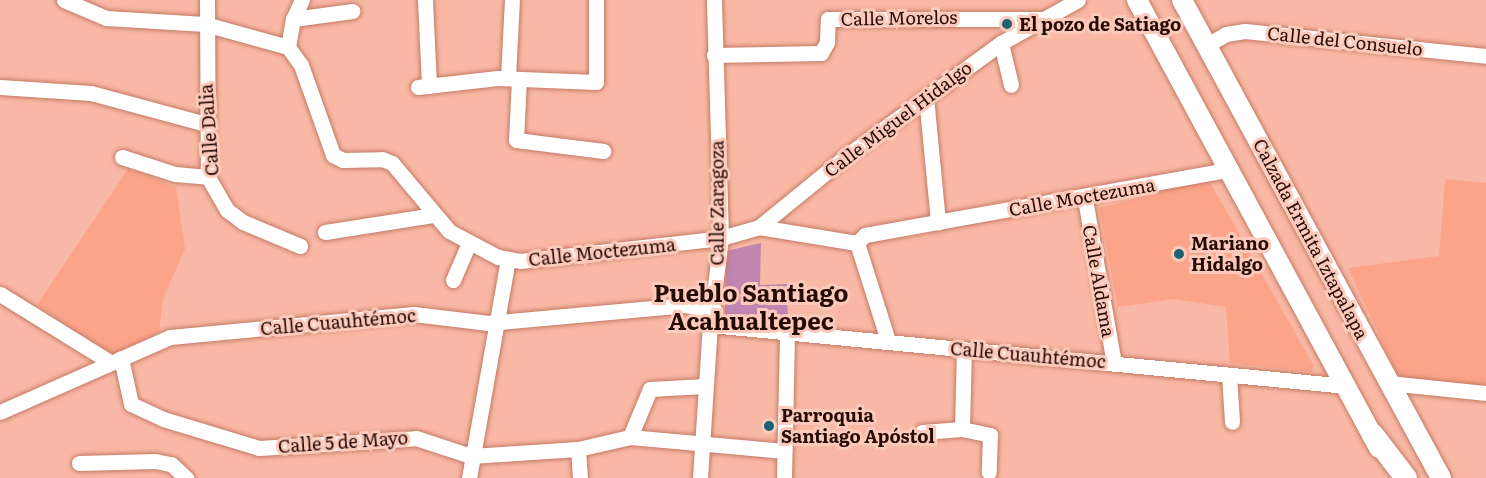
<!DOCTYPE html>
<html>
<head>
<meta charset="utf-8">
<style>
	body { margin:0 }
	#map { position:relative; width:1486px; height:478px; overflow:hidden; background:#f9b8a5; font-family:Literata,serif }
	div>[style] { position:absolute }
	.built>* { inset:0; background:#fba48a }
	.green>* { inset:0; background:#c085b0 }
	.roads { filter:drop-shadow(0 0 2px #c57a64) drop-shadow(0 0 2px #c57a64) }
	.minor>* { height:15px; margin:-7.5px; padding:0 7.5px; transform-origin:7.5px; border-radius:7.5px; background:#fff }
	.major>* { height:20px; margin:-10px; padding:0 10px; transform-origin:10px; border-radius:10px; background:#fff }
	.highway>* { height:22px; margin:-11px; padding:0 11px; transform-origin:11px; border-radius:11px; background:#fff }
	.dots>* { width:16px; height:16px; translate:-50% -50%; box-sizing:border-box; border:3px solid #fccabb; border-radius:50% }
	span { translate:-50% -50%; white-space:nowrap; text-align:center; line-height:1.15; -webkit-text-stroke:6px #fccabb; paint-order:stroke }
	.street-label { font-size:18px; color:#260a04 }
	.poi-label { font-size:18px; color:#260a04; font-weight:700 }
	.left { translate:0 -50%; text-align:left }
	.district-label { font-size:24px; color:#260a04; font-weight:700 }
</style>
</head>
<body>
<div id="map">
	<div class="built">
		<div style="clip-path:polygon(128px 169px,176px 187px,185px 249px,163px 299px,159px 332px,112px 355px,37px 305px)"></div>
		<div style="clip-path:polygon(1208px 179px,1314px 366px,1311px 372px,1230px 363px,1226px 307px,1174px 299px,1118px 307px,1099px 208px)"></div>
		<div style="clip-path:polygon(1445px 179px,1486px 183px,1486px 385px,1401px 382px,1348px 268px,1439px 256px)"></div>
	</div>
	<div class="green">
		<div style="clip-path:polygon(761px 243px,760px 285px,787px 284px,788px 327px,728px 323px,725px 315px,726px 251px)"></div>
	</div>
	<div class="roads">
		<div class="minor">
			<div style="left:64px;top:0;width:46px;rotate:23.2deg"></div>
			<div style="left:106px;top:18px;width:99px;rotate:3.5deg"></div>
			<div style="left:205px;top:24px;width:86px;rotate:15.5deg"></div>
			<div style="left:288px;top:47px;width:22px;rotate:54deg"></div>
			<div style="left:301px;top:65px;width:96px;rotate:70.4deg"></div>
			<div style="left:333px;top:155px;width:11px;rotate:27deg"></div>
			<div style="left:343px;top:160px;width:39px;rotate:-1deg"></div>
			<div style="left:382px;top:159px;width:11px;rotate:22deg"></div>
			<div style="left:392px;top:163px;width:89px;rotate:50deg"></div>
			<div style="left:449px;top:231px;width:55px;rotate:28deg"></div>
			<div style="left:498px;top:257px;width:22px;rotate:10deg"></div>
			<div style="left:520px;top:261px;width:202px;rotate:-6.5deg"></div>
			<div style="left:721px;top:238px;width:40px;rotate:-16deg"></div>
			<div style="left:759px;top:227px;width:112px;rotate:-39.2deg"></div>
			<div style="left:846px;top:156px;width:192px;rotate:-36.1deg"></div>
			<div style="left:1001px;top:43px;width:88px;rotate:-29.2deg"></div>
			<div style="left:207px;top:0;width:177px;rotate:89.7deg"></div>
			<div style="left:208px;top:177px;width:38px;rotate:60deg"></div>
			<div style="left:227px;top:210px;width:20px;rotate:37deg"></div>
			<div style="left:243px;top:222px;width:62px;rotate:22.8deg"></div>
			<div style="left:425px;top:0;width:86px;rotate:87.3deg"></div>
			<div style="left:293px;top:19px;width:21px;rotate:-65deg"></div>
			<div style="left:1001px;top:43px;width:43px;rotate:76.6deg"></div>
			<div style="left:1207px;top:45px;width:22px;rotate:-30deg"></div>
			<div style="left:1226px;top:34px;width:19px;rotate:-9deg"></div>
			<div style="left:1245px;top:31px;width:242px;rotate:5.9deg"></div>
			<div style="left:288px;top:47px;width:28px;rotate:-80deg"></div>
			<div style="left:293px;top:19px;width:60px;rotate:-7.7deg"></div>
			<div style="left:714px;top:55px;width:107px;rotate:-1.1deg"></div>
			<div style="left:821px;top:53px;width:13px;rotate:-61deg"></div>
			<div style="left:827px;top:42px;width:23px;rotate:-88deg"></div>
			<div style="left:828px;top:19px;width:214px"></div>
			<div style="left:508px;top:78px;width:78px;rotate:-87.1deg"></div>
			<div style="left:519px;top:79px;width:61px;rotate:92.8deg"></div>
			<div style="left:516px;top:140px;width:88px;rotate:7.2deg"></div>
			<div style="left:0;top:87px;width:91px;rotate:3.8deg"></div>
			<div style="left:91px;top:93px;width:119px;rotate:15.1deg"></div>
			<div style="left:418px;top:87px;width:80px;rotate:-6.5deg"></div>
			<div style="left:497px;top:78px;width:99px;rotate:2.3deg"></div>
			<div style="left:596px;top:82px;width:82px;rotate:-90deg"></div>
			<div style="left:926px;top:97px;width:126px;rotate:84.5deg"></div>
			<div style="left:122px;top:157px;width:56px;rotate:17.8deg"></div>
			<div style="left:175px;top:174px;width:33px;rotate:5deg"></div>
			<div style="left:1085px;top:199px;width:167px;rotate:80deg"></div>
			<div style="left:759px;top:227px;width:99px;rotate:9.3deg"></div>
			<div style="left:857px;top:243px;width:11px;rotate:-45deg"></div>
			<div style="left:865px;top:235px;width:371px;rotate:-10.2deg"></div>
			<div style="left:325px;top:232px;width:109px;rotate:-8.9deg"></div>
			<div style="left:857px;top:243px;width:103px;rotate:72.4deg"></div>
			<div style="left:453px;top:280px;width:40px;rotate:-66.6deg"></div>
			<div style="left:0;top:294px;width:129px;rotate:31.7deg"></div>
			<div style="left:710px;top:325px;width:640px;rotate:5.47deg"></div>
			<div style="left:121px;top:358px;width:47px;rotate:77.7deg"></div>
			<div style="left:131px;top:404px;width:35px;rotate:25deg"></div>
			<div style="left:163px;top:419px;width:100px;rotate:16.8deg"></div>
			<div style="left:259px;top:448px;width:157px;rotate:-3.6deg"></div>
			<div style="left:416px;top:438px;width:58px;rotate:18.1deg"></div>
			<div style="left:471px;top:456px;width:107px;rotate:-3.7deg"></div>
			<div style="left:578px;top:449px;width:53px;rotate:-13deg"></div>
			<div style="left:630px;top:437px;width:155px;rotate:5.2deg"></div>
			<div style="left:1229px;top:375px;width:47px;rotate:86.3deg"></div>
			<div style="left:1389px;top:383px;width:98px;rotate:5.9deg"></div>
			<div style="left:0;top:412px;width:186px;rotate:-23.8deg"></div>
			<div style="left:170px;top:337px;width:245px;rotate:-5.4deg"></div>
			<div style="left:414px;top:314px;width:75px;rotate:6.9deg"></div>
			<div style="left:488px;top:323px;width:197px;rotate:-5.2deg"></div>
			<div style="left:684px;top:305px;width:32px;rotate:11deg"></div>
			<div style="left:962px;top:429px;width:80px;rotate:-88.6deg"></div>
			<div style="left:922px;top:432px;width:40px;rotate:-4.3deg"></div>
			<div style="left:962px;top:429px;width:29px;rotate:12deg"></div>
			<div style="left:990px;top:435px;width:37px;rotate:92deg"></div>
			<div style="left:630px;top:437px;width:52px;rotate:-67.4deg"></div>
			<div style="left:650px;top:389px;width:55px;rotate:-3.1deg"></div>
			<div style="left:578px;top:449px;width:29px;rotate:86deg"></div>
			<div style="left:79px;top:463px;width:76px;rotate:-1.5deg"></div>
			<div style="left:155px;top:461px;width:16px;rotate:11deg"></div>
			<div style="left:171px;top:464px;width:21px;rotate:43deg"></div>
			<div style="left:469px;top:478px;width:221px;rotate:-79.9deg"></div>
			<div style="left:700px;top:478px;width:153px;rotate:-86.3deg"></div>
			<div style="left:710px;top:325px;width:88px;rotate:-82.8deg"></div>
			<div style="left:721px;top:238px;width:238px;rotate:-91.7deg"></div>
			<div style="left:784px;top:478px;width:146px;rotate:-88.8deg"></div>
		</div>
		<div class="major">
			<div style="left:1137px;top:0;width:509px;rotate:61.62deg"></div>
			<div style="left:1182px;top:0;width:544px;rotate:61.55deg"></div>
		</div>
		<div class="highway">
			<div style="left:1373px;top:435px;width:54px;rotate:52.5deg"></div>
		</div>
	</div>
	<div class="dots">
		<div style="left:1007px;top:24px;background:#1b6272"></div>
		<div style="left:1179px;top:254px;background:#1b6272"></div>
		<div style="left:769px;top:426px;background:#1b6272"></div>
	</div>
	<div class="street-label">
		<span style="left:899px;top:18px;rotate:-1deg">Calle Morelos</span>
		<span style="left:1345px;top:41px;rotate:6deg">Calle del Consuelo</span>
		<span style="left:898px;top:119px;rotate:-37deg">Calle Miguel Hidalgo</span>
		<span style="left:209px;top:130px;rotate:-94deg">Calle Dalia</span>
		<span style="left:1082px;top:197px;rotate:-10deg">Calle Moctezuma</span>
		<span style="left:717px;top:203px;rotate:-90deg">Calle Zaragoza</span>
		<span style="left:1311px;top:239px;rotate:62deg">Calzada Ermita Iztapalapa</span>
		<span style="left:602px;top:252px;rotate:-6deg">Calle Moctezuma</span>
		<span style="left:1099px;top:281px;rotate:80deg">Calle Aldama</span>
		<span style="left:338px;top:322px;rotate:-5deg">Calle Cuauhtémoc</span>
		<span style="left:1028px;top:355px;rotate:5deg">Calle Cuauhtémoc</span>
		<span style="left:343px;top:442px;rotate:-4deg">Calle 5 de Mayo</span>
	</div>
	<div class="poi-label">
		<span class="left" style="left:1019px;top:24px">El pozo de Satiago</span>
		<span class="left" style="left:1191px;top:254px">Mariano<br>Hidalgo</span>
		<span class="left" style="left:781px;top:426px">Parroquia<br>Santiago Apóstol</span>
	</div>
	<div class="district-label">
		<span style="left:751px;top:306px">Pueblo Santiago<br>Acahualtepec</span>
	</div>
</div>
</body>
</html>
